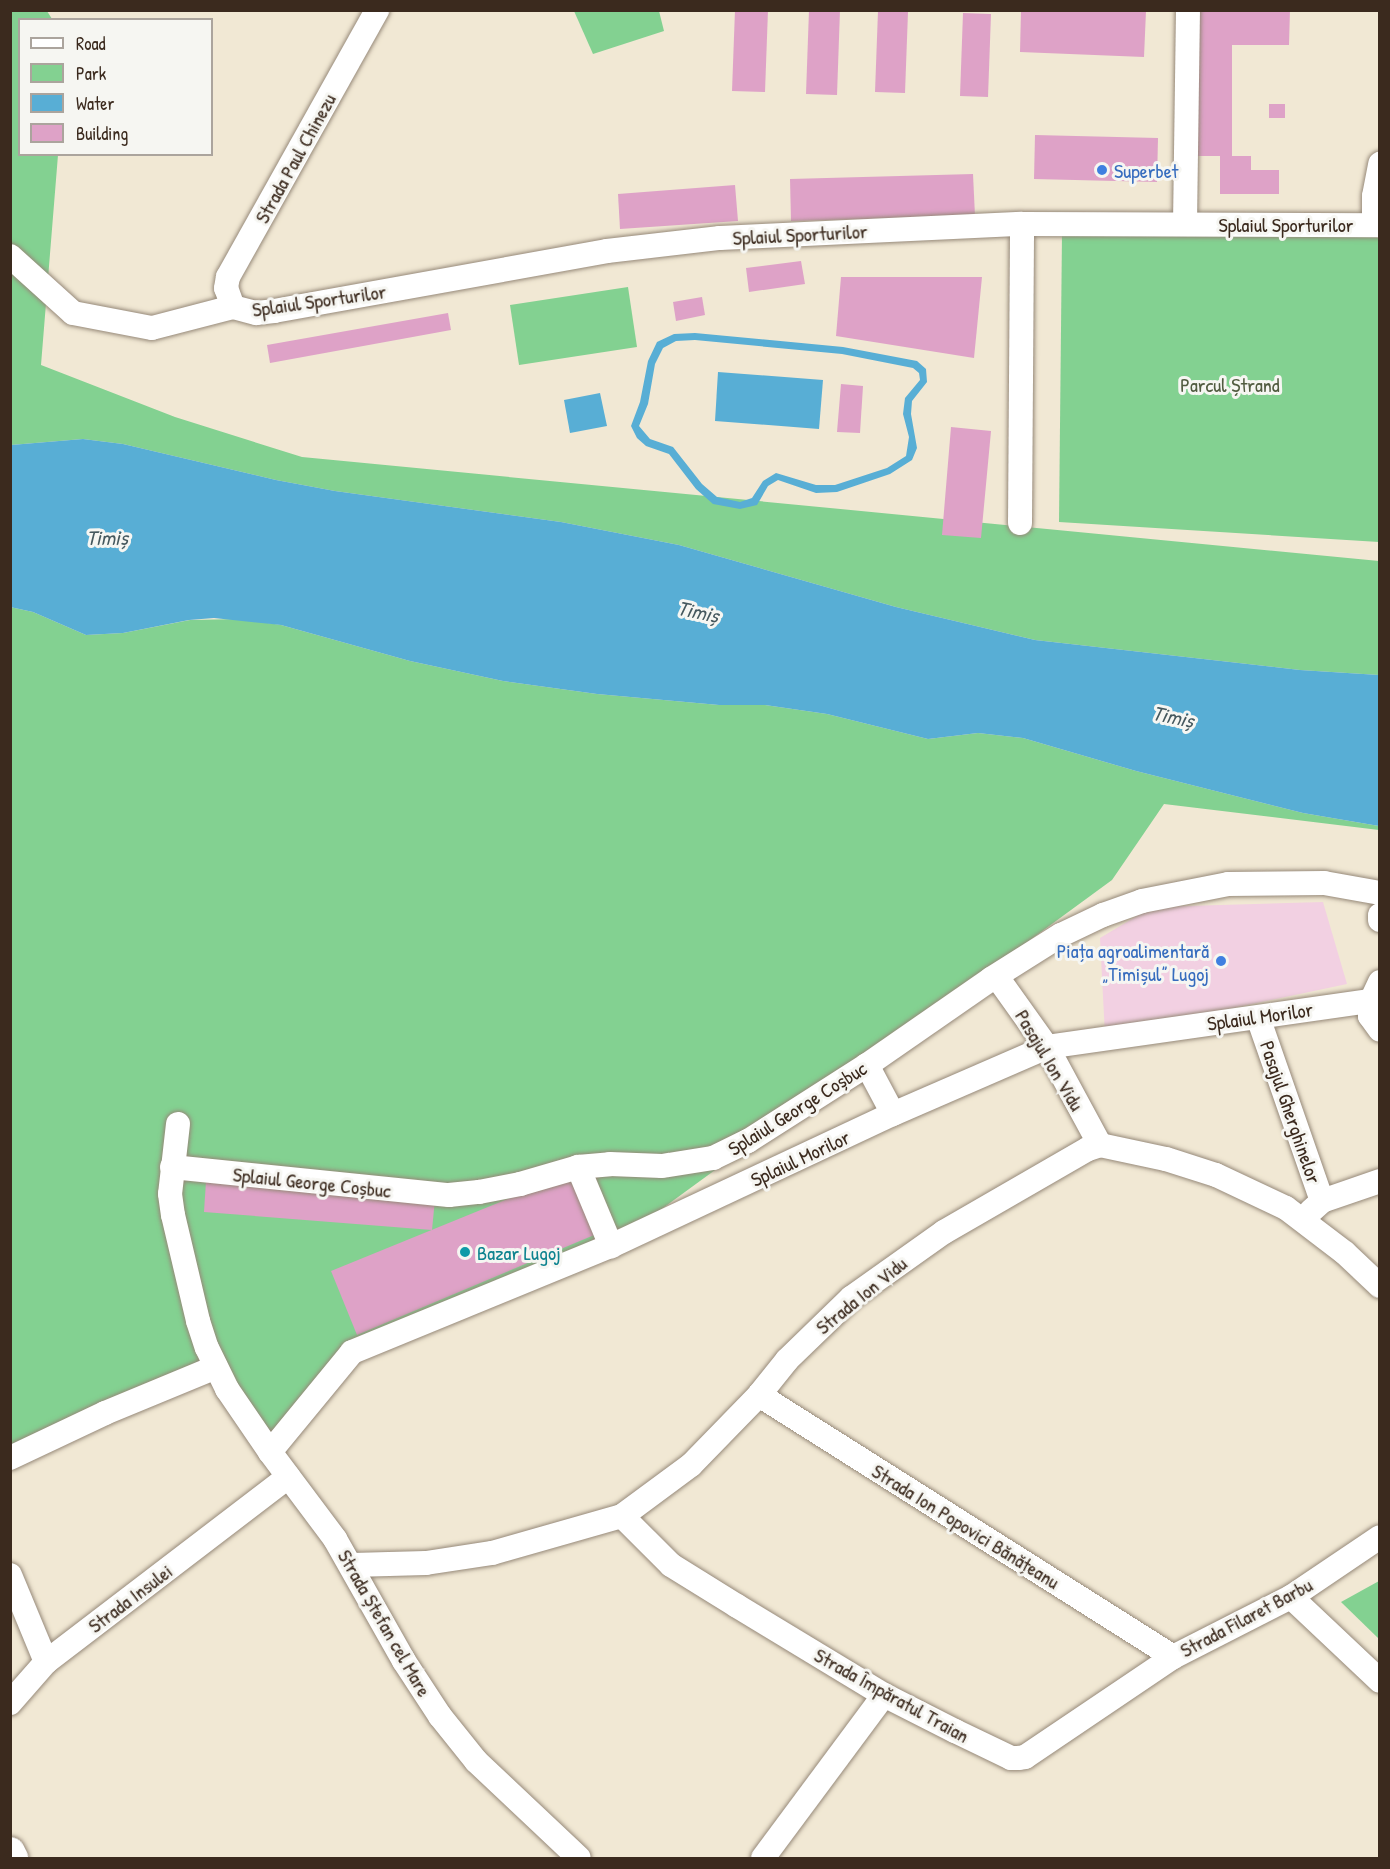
<!DOCTYPE html>
<html>
<head>
<meta charset="utf-8">
<style>
	body { margin:0 }
	#map { position:relative; width:1390px; height:1869px; overflow:hidden; background:#f1e8d4; font-family:"Patrick Hand",sans-serif }
	div>[style] { position:absolute }
	.built>* { inset:0; background:#f2d0e2 }
	.green>* { inset:0; background:#83d191 }
	.water>* { inset:0; background:#58aed5 }
	.building>* { inset:0; background:#dea2c7 }
	.roads { filter:drop-shadow(0 0 2px #968979) drop-shadow(0 0 2px #968979) }
	.minor>* { height:24px; margin:-12px; padding:0 12px; transform-origin:12px; border-radius:12px; background:#fff }
	.major>* { height:30px; margin:-15px; padding:0 15px; transform-origin:15px; border-radius:15px; background:#fff }
	.dots>* { width:16px; height:16px; translate:-50% -50%; box-sizing:border-box; border:3px solid #f6f6f2; border-radius:50% }
	span { translate:-50% -50%; white-space:nowrap; text-align:center; line-height:1.15; -webkit-text-stroke:6px #f6f6f2; paint-order:stroke }
	.street-label { font-size:20px; color:#3b2a1e }
	.shop-label { font-size:20px; color:#366cbe }
	.left { translate:0 -50%; text-align:left }
	.right { translate:-100% -50%; text-align:right }
	.park-label { font-size:20px; color:#515c40 }
	.culture-label { font-size:20px; color:#0d838f }
	.water-label { font-size:21px; color:#45585e; font-style:italic }
	.frame { position:absolute; inset:0; border:12px solid #3b2a1e; pointer-events:none }
	.legend { position:absolute; left:18px; top:18px; width:195px; height:138px; box-sizing:border-box; background:#f6f6f2; border:2px solid #aba49d; margin:0; padding:8px 10px; list-style:none; font-size:18px; color:#3b2a1e }
	.legend li { display:flex; align-items:center; gap:12px; height:30px }
	.legend b { width:30px; border:2px solid #aba49d }
</style>
</head>
<body>
<div id="map">
	<div class="built">
		<div style="clip-path:polygon(1323px 902px,1347px 984px,1105px 1035px,1100px 938px,1152px 907px)"></div>
	</div>
	<div class="green">
		<div style="clip-path:polygon(10px 11px,47px 11px,52px 19px,20px 20px,20px 154px,58px 155px,41px 365px,175px 417px,302px 457px,1379px 561px,1379px 675px,1300px 670px,1035px 640px,896px 607px,679px 545px,561px 522px,335px 491px,276px 480px,123px 444px,83px 439px,11px 445px)"></div>
		<div style="clip-path:polygon(574px 11px,659px 11px,664px 31px,593px 54px)"></div>
		<div style="clip-path:polygon(1062px 234px,1373px 235px,1379px 239px,1379px 542px,1059px 522px)"></div>
		<div style="clip-path:polygon(628px 287px,637px 347px,519px 365px,510px 305px)"></div>
		<div style="clip-path:polygon(10px 607px,33px 612px,86px 635px,123px 633px,190px 620px,240px 619px,281px 625px,410px 661px,503px 681px,597px 694px,719px 705px,765px 705px,827px 714px,928px 739px,978px 733px,1023px 738px,1136px 771px,1303px 813px,1379px 826px,1379px 830px,1164px 804px,1112px 880px,611px 1246px,352px 1352px,270px 1452px,216px 1367px,11px 1458px)"></div>
		<div style="clip-path:polygon(1379px 1581px,1379px 1639px,1341px 1602px)"></div>
	</div>
	<div class="water">
		<div style="clip-path:polygon(evenodd,695px 333px,843px 347px,917px 361px,926px 369px,927px 382px,912px 401px,911px 414px,917px 448px,912px 460px,890px 474px,837px 492px,816px 493px,778px 480px,768px 486px,757px 505px,740px 509px,713px 504px,696px 489px,669px 454px,646px 446px,637px 438px,631px 426px,640px 402px,648px 361px,657px 342px,674px 334px,695px 333px,695px 340px,842px 354px,913px 368px,919px 373px,920px 380px,905px 398px,903px 414px,909px 437px,906px 456px,887px 468px,835px 485px,816px 485px,776px 473px,763px 481px,752px 498px,740px 502px,717px 497px,702px 484px,673px 447px,650px 439px,639px 426px,648px 404px,655px 364px,663px 348px,676px 341px,695px 340px)"></div>
		<div style="clip-path:polygon(718px 372px,823px 380px,819px 429px,715px 421px)"></div>
		<div style="clip-path:polygon(600px 393px,607px 426px,570px 433px,564px 400px)"></div>
		<div style="clip-path:polygon(83px 439px,123px 444px,276px 480px,335px 491px,561px 522px,679px 545px,896px 607px,1035px 640px,1300px 670px,1379px 675px,1379px 826px,1303px 813px,1136px 771px,1023px 738px,978px 733px,928px 739px,827px 714px,765px 705px,719px 705px,597px 694px,503px 681px,410px 661px,281px 625px,214px 618px,189px 620px,123px 633px,86px 635px,33px 612px,10px 607px,11px 445px)"></div>
	</div>
	<div class="building">
		<div style="clip-path:polygon(735px 10px,768px 10px,765px 92px,732px 91px)"></div>
		<div style="clip-path:polygon(809px 10px,840px 10px,837px 95px,806px 94px)"></div>
		<div style="clip-path:polygon(1021px 10px,1146px 11px,1144px 57px,1020px 52px)"></div>
		<div style="clip-path:polygon(1197px 10px,1290px 10px,1289px 45px,1232px 45px,1232px 156px,1251px 156px,1251px 170px,1279px 170px,1279px 194px,1220px 194px,1220px 156px,1196px 156px)"></div>
		<div style="clip-path:polygon(878px 11px,908px 12px,905px 93px,875px 92px)"></div>
		<div style="clip-path:polygon(963px 13px,991px 14px,988px 97px,960px 96px)"></div>
		<div style="clip-path:polygon(1269px 104px,1285px 104px,1285px 118px,1269px 118px)"></div>
		<div style="clip-path:polygon(1035px 135px,1158px 138px,1157px 182px,1034px 179px)"></div>
		<div style="clip-path:polygon(973px 174px,975px 216px,791px 221px,790px 179px)"></div>
		<div style="clip-path:polygon(735px 185px,738px 221px,620px 229px,618px 194px)"></div>
		<div style="clip-path:polygon(801px 261px,805px 284px,749px 292px,746px 268px)"></div>
		<div style="clip-path:polygon(841px 277px,982px 277px,974px 358px,836px 336px)"></div>
		<div style="clip-path:polygon(702px 297px,705px 315px,676px 321px,673px 302px)"></div>
		<div style="clip-path:polygon(448px 313px,451px 330px,270px 363px,267px 345px)"></div>
		<div style="clip-path:polygon(841px 384px,863px 386px,860px 433px,837px 432px)"></div>
		<div style="clip-path:polygon(951px 427px,991px 431px,981px 538px,942px 535px)"></div>
		<div style="clip-path:polygon(574px 1172px,599px 1233px,357px 1335px,331px 1271px)"></div>
		<div style="clip-path:polygon(206px 1181px,435px 1199px,432px 1230px,204px 1212px)"></div>
	</div>
	<div class="roads">
		<div class="minor">
			<div style="left:1185px;top:224px;width:214px;rotate:-89.2deg"></div>
			<div style="left:1374px;top:224px;width:28px;rotate:-90deg"></div>
			<div style="left:1374px;top:196px;width:33px;rotate:-79deg"></div>
			<div style="left:10px;top:256px;width:85px;rotate:42.1deg"></div>
			<div style="left:73px;top:313px;width:80px;rotate:10.8deg"></div>
			<div style="left:152px;top:328px;width:84px;rotate:-14.5deg"></div>
			<div style="left:233px;top:307px;width:24px;rotate:15deg"></div>
			<div style="left:256px;top:313px;width:18px;rotate:-6deg"></div>
			<div style="left:274px;top:311px;width:338px;rotate:-10.2deg"></div>
			<div style="left:607px;top:251px;width:114px;rotate:-6.6deg"></div>
			<div style="left:720px;top:238px;width:302px;rotate:-2.7deg"></div>
			<div style="left:1022px;top:224px;width:358px;rotate:0.2deg"></div>
			<div style="left:233px;top:307px;width:20px;rotate:-110deg"></div>
			<div style="left:226px;top:288px;width:11px;rotate:-80deg"></div>
			<div style="left:228px;top:277px;width:306px;rotate:-60.8deg"></div>
			<div style="left:1020px;top:523px;width:299px;rotate:-89.6deg"></div>
			<div style="left:1380px;top:915px;width:5px;rotate:90deg"></div>
			<div style="left:997px;top:977px;width:86px;rotate:54.5deg"></div>
			<div style="left:1047px;top:1047px;width:111px;rotate:61.6deg"></div>
			<div style="left:1380px;top:982px;width:21px;rotate:115deg"></div>
			<div style="left:1371px;top:1001px;width:15px;rotate:94deg"></div>
			<div style="left:1370px;top:1016px;width:17px;rotate:54deg"></div>
			<div style="left:1260px;top:1023px;width:188px;rotate:70.8deg"></div>
			<div style="left:867px;top:1065px;width:55px;rotate:62deg"></div>
			<div style="left:178px;top:1124px;width:70px;rotate:96.5deg"></div>
			<div style="left:170px;top:1194px;width:21px;rotate:82deg"></div>
			<div style="left:173px;top:1215px;width:109px;rotate:76.7deg"></div>
			<div style="left:198px;top:1321px;width:28px;rotate:72deg"></div>
			<div style="left:207px;top:1348px;width:46px;rotate:64deg"></div>
			<div style="left:227px;top:1389px;width:76px;rotate:55.7deg"></div>
			<div style="left:270px;top:1452px;width:109px;rotate:53.2deg"></div>
			<div style="left:335px;top:1539px;width:140px;rotate:60.5deg"></div>
			<div style="left:404px;top:1661px;width:66px;rotate:56.8deg"></div>
			<div style="left:440px;top:1716px;width:58px;rotate:51.3deg"></div>
			<div style="left:476px;top:1761px;width:141px;rotate:43.3deg"></div>
			<div style="left:172px;top:1167px;width:278px;rotate:5.8deg"></div>
			<div style="left:449px;top:1195px;width:30px;rotate:-6deg"></div>
			<div style="left:479px;top:1192px;width:42px;rotate:-11deg"></div>
			<div style="left:520px;top:1184px;width:60px;rotate:-16.3deg"></div>
			<div style="left:578px;top:1167px;width:32px;rotate:-5deg"></div>
			<div style="left:610px;top:1164px;width:52px;rotate:2.2deg"></div>
			<div style="left:662px;top:1166px;width:52px;rotate:-8.9deg"></div>
			<div style="left:713px;top:1158px;width:39px;rotate:-26deg"></div>
			<div style="left:748px;top:1141px;width:141px;rotate:-32.6deg"></div>
			<div style="left:867px;top:1065px;width:151px;rotate:-34.7deg"></div>
			<div style="left:991px;top:979px;width:83px;rotate:-32.2deg"></div>
			<div style="left:1061px;top:935px;width:47px;rotate:-25.5deg"></div>
			<div style="left:1103px;top:915px;width:41px;rotate:-19.7deg"></div>
			<div style="left:1142px;top:901px;width:88px;rotate:-11.2deg"></div>
			<div style="left:1228px;top:884px;width:96px;rotate:-0.6deg"></div>
			<div style="left:1324px;top:883px;width:57px;rotate:10.1deg"></div>
			<div style="left:578px;top:1167px;width:86px;rotate:67.3deg"></div>
			<div style="left:1311px;top:1211px;width:15px;rotate:-42deg"></div>
			<div style="left:1322px;top:1201px;width:61px;rotate:-19deg"></div>
			<div style="left:759px;top:1395px;width:490px;rotate:32.3deg"></div>
			<div style="left:270px;top:1452px;width:129px;rotate:-50.6deg"></div>
			<div style="left:352px;top:1352px;width:280px;rotate:-22.3deg"></div>
			<div style="left:611px;top:1246px;width:311px;rotate:-25.1deg"></div>
			<div style="left:893px;top:1114px;width:168px;rotate:-23.5deg"></div>
			<div style="left:1047px;top:1047px;width:327px;rotate:-8.1deg"></div>
			<div style="left:10px;top:1458px;width:105px;rotate:-25.3deg"></div>
			<div style="left:105px;top:1413px;width:120px;rotate:-22.5deg"></div>
			<div style="left:622px;top:1516px;width:69px;rotate:45deg"></div>
			<div style="left:671px;top:1565px;width:78px;rotate:31.8deg"></div>
			<div style="left:737px;top:1606px;width:172px;rotate:31.2deg"></div>
			<div style="left:884px;top:1695px;width:80px;rotate:26.9deg"></div>
			<div style="left:955px;top:1731px;width:62px;rotate:25.7deg"></div>
			<div style="left:1011px;top:1758px;width:7px"></div>
			<div style="left:1018px;top:1758px;width:7px;rotate:-8deg"></div>
			<div style="left:1025px;top:1757px;width:179px;rotate:-34deg"></div>
			<div style="left:1173px;top:1657px;width:132px;rotate:-27deg"></div>
			<div style="left:1291px;top:1597px;width:107px;rotate:-34deg"></div>
			<div style="left:352px;top:1565px;width:74px;rotate:-1.5deg"></div>
			<div style="left:426px;top:1563px;width:67px;rotate:-8.6deg"></div>
			<div style="left:492px;top:1553px;width:135px;rotate:-15.9deg"></div>
			<div style="left:622px;top:1516px;width:86px;rotate:-36.5deg"></div>
			<div style="left:691px;top:1465px;width:98px;rotate:-45.8deg"></div>
			<div style="left:759px;top:1395px;width:45px;rotate:-51.3deg"></div>
			<div style="left:787px;top:1360px;width:89px;rotate:-44.1deg"></div>
			<div style="left:851px;top:1298px;width:114px;rotate:-35.4deg"></div>
			<div style="left:944px;top:1232px;width:166px;rotate:-30deg"></div>
			<div style="left:1088px;top:1149px;width:13px;rotate:-18deg"></div>
			<div style="left:1100px;top:1145px;width:67px;rotate:12deg"></div>
			<div style="left:1166px;top:1159px;width:52px;rotate:17.7deg"></div>
			<div style="left:1216px;top:1175px;width:77px;rotate:25.2deg"></div>
			<div style="left:1286px;top:1208px;width:74px;rotate:37.3deg"></div>
			<div style="left:1345px;top:1253px;width:48px;rotate:43.3deg"></div>
			<div style="left:10px;top:1575px;width:94px;rotate:67.5deg"></div>
			<div style="left:1291px;top:1597px;width:122px;rotate:43.3deg"></div>
			<div style="left:10px;top:1703px;width:55px;rotate:-48.7deg"></div>
			<div style="left:46px;top:1662px;width:305px;rotate:-37.4deg"></div>
			<div style="left:763px;top:1858px;width:203px;rotate:-53.4deg"></div>
		</div>
		<div class="major">
			<div style="left:10px;top:1852px;width:7px;rotate:63deg"></div>
		</div>
	</div>
	<div class="dots">
		<div style="left:1102px;top:170px;background:#3f7fe0"></div>
		<div style="left:1221px;top:961px;background:#3f7fe0"></div>
		<div style="left:465px;top:1252px;background:#0f9aa8"></div>
	</div>
	<div class="street-label">
		<span style="left:295px;top:158px;rotate:-61deg">Strada Paul Chinezu</span>
		<span style="left:1286px;top:224px">Splaiul Sporturilor</span>
		<span style="left:800px;top:234px;rotate:-3deg">Splaiul Sporturilor</span>
		<span style="left:319px;top:300px;rotate:-8deg">Splaiul Sporturilor</span>
		<span style="left:1260px;top:1016px;rotate:-8deg">Splaiul Morilor</span>
		<span style="left:1050px;top:1060px;rotate:59deg">Pasajul Ion Vidu</span>
		<span style="left:797px;top:1108px;rotate:-32deg">Splaiul George Coșbuc</span>
		<span style="left:1291px;top:1112px;rotate:71deg">Pasajul Gherghinelor</span>
		<span style="left:800px;top:1158px;rotate:-25deg">Splaiul Morilor</span>
		<span style="left:312px;top:1182px;rotate:6deg">Splaiul George Coșbuc</span>
		<span style="left:861px;top:1295px;rotate:-39deg">Strada Ion Vidu</span>
		<span style="left:966px;top:1526px;rotate:32deg">Strada Ion Popovici Bănățeanu</span>
		<span style="left:130px;top:1598px;rotate:-37deg">Strada Insulei</span>
		<span style="left:1246px;top:1617px;rotate:-28deg">Strada Filaret Barbu</span>
		<span style="left:385px;top:1623px;rotate:60deg">Strada Ștefan cel Mare</span>
		<span style="left:892px;top:1695px;rotate:29deg">Strada Împăratul Traian</span>
	</div>
	<div class="shop-label">
		<span class="left" style="left:1114px;top:170px">Superbet</span>
		<span class="right" style="left:1209px;top:962px">Piața agroalimentară<br>„Timișul” Lugoj</span>
	</div>
	<div class="park-label">
		<span style="left:1230px;top:384px">Parcul Ștrand</span>
	</div>
	<div class="culture-label">
		<span class="left" style="left:477px;top:1252px">Bazar Lugoj</span>
	</div>
	<div class="water-label">
		<span style="left:107px;top:538px">Timiș</span>
		<span style="left:698px;top:612px;rotate:12deg">Timiș</span>
		<span style="left:1173px;top:717px;rotate:12deg">Timiș</span>
	</div>
	<div class="frame"></div>
	<ul class="legend">
	<li><b style="height:8px;background:#fff"></b>Road</li>
	<li><b style="height:16px;background:#83d191"></b>Park</li>
	<li><b style="height:16px;background:#58aed5"></b>Water</li>
	<li><b style="height:16px;background:#dea2c7"></b>Building</li>
	</ul>
</div>
</body>
</html>
